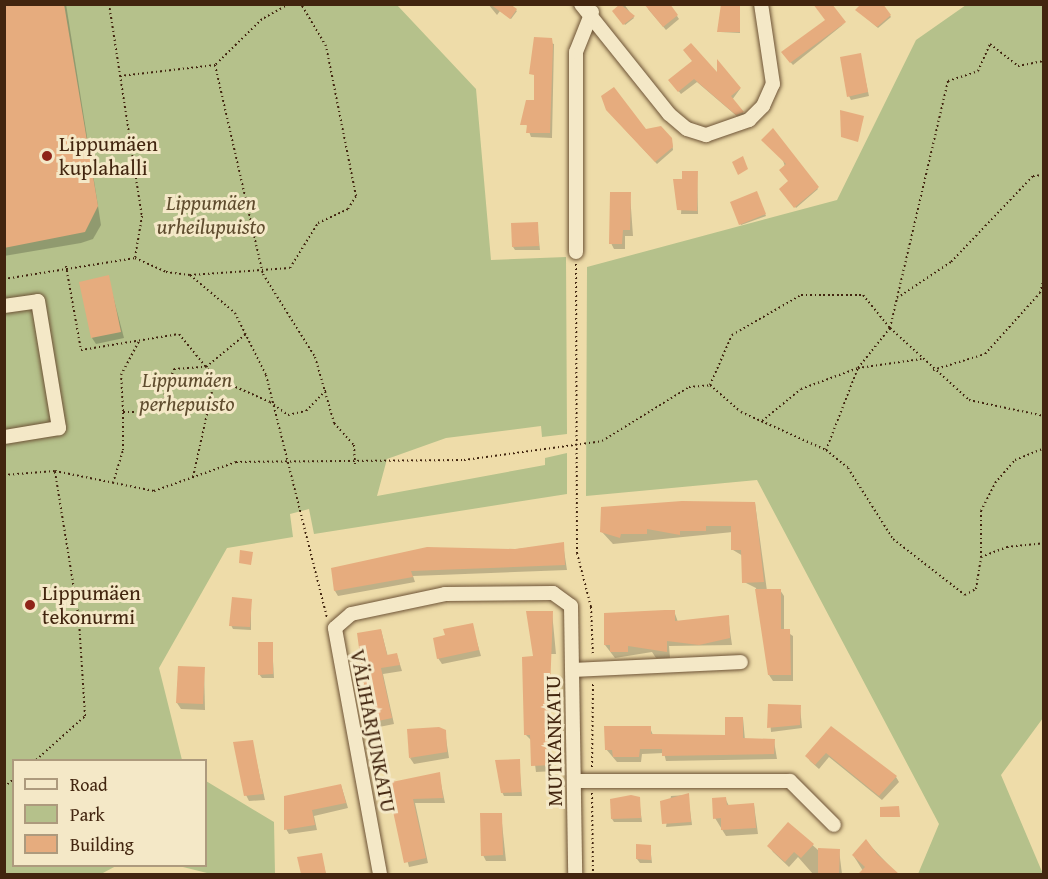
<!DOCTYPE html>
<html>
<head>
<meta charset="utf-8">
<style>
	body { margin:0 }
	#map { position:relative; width:1048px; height:879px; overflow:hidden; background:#eedca9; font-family:"Gentium Book Plus",serif }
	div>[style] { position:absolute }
	.green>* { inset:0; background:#b5c18b }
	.shadow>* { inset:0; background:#0003 }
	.building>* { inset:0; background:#e6ac7e }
	.path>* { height:2px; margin-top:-1px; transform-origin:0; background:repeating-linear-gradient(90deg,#42250f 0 1.5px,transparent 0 4.5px) }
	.roads { filter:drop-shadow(0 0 2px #6d5336) drop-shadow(0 0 2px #6d5336) }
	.minor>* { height:14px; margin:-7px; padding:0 7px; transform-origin:7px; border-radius:7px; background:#f4e8c7 }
	.dots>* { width:16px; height:16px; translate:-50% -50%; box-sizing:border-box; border:3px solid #f4e8c7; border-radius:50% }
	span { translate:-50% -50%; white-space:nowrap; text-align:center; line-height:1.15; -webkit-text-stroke:6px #f4e8c7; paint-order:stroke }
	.poi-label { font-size:21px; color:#42250f }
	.left { translate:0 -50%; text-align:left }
	.park-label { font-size:21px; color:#5f4c2e; font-style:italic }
	.street-label { font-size:21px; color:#42250f }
	.frame { position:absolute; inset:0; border:6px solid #42250f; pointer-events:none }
	.legend { position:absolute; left:12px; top:759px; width:195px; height:108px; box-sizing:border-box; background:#f4e8c7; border:2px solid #ad9a7d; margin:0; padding:8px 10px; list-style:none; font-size:18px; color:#42250f }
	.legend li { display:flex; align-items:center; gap:12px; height:30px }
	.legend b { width:30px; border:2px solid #ad9a7d }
</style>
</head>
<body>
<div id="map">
	<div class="green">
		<div style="clip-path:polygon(5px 5px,397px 5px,476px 89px,491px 260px,566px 257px,567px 434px,542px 437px,541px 426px,446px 438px,387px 459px,377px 496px,545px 465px,545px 458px,567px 453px,567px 494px,314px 534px,309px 509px,290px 514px,293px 537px,227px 548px,159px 668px,182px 760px,14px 760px,14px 866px,116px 866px,101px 874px,5px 874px)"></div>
		<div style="clip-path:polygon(966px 5px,1043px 5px,1043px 718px,1001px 775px,1043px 874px,918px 874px,939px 824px,757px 480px,586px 496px,587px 267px,837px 200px,916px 40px)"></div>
		<div style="clip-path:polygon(206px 781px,274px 822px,275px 874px,211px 874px,179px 866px,206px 866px)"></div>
	</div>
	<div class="shadow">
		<div style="clip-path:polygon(4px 4px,66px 4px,101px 225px,93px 239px,81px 243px,4px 256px)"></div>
		<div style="clip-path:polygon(488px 4px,508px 4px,517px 11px,511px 19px,500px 11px,497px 15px)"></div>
		<div style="clip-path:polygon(624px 4px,634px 18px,625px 25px,614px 11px)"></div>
		<div style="clip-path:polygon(722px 4px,740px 4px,740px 33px,720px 32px)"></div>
		<div style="clip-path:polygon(881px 4px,891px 17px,878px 28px,857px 10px)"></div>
		<div style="clip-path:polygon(648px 9px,677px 16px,679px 19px,666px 30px)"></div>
		<div style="clip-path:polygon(845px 23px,793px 65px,785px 56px)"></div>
		<div style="clip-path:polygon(535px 39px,554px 44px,552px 138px,531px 137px,523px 115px,535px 102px)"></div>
		<div style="clip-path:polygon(860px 55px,869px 96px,851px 100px,849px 96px)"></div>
		<div style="clip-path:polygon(693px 62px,740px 89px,732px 100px,745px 115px,739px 118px,697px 82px,681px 94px,672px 83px)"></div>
		<div style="clip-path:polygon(609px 112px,672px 142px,673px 150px,657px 164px)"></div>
		<div style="clip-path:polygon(773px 130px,818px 189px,796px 208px,781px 189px,790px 182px)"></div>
		<div style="clip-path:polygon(697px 173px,698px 214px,681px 214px,683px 180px)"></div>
		<div style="clip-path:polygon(756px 193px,766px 216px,741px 225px,732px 203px)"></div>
		<div style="clip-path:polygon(630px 194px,633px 236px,625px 236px,625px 249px,614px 249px,611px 243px)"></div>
		<div style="clip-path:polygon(537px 223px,540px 250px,515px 250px,513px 247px)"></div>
		<div style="clip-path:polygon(108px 277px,124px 338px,96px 344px,92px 338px)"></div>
		<div style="clip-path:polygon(755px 503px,767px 591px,780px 590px,784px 596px,784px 630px,793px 636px,793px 681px,773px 681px,769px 675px,756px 588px,744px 582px,743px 556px,733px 550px,733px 532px,613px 544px,602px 532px)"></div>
		<div style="clip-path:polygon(563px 544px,567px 570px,413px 576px,415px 582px,338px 596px,335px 591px,333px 569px)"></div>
		<div style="clip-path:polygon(251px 600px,251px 630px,233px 629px,231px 625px)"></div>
		<div style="clip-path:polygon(674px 611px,678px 622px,728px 617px,732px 645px,669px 646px,670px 658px,656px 658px,652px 652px,615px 658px,605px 645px)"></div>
		<div style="clip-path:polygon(552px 612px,556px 654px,550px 654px,550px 751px,555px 771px,536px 772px,532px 741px,525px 734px,534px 658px)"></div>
		<div style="clip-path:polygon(472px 625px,481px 656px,442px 664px,438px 658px)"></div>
		<div style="clip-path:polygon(381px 630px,388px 657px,397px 655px,402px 671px,383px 674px,394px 724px,374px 728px)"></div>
		<div style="clip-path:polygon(272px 644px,274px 678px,262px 678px,259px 674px)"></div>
		<div style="clip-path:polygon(204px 669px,205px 710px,181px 709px,177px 703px)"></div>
		<div style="clip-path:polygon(769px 705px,800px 706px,802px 728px,771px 732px)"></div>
		<div style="clip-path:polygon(743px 718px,745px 740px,774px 741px,777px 759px,666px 761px,664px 753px,642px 754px,641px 762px,617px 762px,606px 749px,650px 728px,653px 735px,726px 737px)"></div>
		<div style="clip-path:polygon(831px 728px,896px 777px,899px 782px,882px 800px,829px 757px,819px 769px,810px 761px,807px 756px)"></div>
		<div style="clip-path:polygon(445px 732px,449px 758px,414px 764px,410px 758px)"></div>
		<div style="clip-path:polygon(252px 741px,265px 800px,249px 801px,246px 795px)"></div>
		<div style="clip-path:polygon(519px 761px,522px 796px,504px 796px,502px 792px)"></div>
		<div style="clip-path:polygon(439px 774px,445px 803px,415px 803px,428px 863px,409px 867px,388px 784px)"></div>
		<div style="clip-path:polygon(341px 785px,348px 808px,314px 816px,317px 830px,289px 834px,286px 829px)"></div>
		<div style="clip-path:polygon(688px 795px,692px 825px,666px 827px,671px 796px)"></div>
		<div style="clip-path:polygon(725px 798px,729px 806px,754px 805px,758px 834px,726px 836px,715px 818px)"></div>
		<div style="clip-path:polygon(639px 799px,642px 822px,614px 822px,612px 819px)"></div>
		<div style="clip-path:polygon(501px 814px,506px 861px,486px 861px,483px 855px)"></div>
		<div style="clip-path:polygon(789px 824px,818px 850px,839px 850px,842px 874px,813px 874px,798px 857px,789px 867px,773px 852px,769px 846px)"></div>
		<div style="clip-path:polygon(866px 841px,897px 874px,865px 874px,853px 855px)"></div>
		<div style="clip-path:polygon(650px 846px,652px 863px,640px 863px,637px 859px)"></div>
		<div style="clip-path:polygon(321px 854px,326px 874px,302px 874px,299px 858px)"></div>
	</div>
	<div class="building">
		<div style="clip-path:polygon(4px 4px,64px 4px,98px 206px,85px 232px,4px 248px)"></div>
		<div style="clip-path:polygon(490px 4px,510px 4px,517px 9px,510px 19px)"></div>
		<div style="clip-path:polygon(620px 4px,635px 16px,623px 25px,612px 11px)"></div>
		<div style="clip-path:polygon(644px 4px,670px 4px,678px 15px,663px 27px)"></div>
		<div style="clip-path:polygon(721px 4px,740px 4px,740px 32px,717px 32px)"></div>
		<div style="clip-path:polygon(813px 4px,832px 4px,846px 22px,790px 63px,781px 52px,825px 20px)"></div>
		<div style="clip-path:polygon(861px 4px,883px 4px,891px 15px,877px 27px,855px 10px)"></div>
		<div style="clip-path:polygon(534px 37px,552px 38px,553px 45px,550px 133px,526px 133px,527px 125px,520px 125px,526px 100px,534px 100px,534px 75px,529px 74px)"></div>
		<div style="clip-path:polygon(691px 43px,717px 72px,717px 59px,741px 88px,731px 96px,744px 112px,736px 115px,694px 79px,678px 92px,668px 80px,692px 61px,683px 50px)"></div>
		<div style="clip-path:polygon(861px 53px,868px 92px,847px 97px,840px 57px)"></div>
		<div style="clip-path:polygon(614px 87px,646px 129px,661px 126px,672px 138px,673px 147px,655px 162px,606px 110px,601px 96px)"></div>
		<div style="clip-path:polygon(840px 110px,864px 116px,858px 142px,841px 137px)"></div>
		<div style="clip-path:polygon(773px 128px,819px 187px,794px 208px,779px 189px,788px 181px,779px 170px,786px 164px,761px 140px)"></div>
		<div style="clip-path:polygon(743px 156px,748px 169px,738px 175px,732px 162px)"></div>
		<div style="clip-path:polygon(682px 171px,698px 171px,697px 211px,677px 210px,673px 179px,682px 179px)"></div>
		<div style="clip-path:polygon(757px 191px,766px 214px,739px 225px,730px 202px)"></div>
		<div style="clip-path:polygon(610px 192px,631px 192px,630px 230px,623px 230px,622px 244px,609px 244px)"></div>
		<div style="clip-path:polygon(538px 222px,539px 246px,512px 247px,511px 223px)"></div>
		<div style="clip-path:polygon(109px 275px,121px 332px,91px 338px,79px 282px)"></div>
		<div style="clip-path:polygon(682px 501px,755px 502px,764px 582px,742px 583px,741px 550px,731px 550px,731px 526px,706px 526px,706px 531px,680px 531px,680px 535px,647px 529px,647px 534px,621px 534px,620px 538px,600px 532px,601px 507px)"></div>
		<div style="clip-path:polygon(564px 542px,565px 565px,411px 571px,413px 577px,334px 591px,331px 568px,427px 547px,515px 549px)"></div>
		<div style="clip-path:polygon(240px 550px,253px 552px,251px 565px,239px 563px)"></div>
		<div style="clip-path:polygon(755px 589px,781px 589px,781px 629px,790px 629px,791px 675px,768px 675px)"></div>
		<div style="clip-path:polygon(232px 597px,252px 599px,250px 627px,229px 626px)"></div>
		<div style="clip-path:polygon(665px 610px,675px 610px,675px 621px,729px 615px,730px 638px,699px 645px,667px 641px,667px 652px,628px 646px,628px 652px,610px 652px,610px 645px,604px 645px,604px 613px)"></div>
		<div style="clip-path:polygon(526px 611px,553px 611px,548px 743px,553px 765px,531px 766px,530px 735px,524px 735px,522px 657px,533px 656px)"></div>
		<div style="clip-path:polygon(473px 623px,479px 650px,437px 659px,433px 638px,445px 635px,443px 629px)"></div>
		<div style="clip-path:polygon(381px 629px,387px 655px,397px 653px,400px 665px,381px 668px,392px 718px,369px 723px,357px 633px)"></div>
		<div style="clip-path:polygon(258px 642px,273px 642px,273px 674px,258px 675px)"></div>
		<div style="clip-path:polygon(178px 666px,205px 667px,203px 704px,176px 703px)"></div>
		<div style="clip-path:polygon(768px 704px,801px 705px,800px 725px,767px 728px)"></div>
		<div style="clip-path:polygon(725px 717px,743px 717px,743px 738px,775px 739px,774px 754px,662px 756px,662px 749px,640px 749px,639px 757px,613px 757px,612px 750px,605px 750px,604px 726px,651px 726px,651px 734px,725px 735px)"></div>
		<div style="clip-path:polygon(831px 726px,897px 776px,879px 796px,826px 753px,815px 765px,805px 756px)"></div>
		<div style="clip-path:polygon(439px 727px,446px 730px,447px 752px,409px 758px,407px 729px)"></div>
		<div style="clip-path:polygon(253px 740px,263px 794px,244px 796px,233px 742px)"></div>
		<div style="clip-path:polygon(520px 759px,521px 792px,501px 793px,495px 760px)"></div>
		<div style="clip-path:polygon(440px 772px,443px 798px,413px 799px,426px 858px,404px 863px,387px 783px)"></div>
		<div style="clip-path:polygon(341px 784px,346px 803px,312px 810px,315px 825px,284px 830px,284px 796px)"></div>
		<div style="clip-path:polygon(689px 793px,691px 822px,662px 824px,660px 801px)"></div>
		<div style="clip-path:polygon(631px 795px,640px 797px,641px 818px,611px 819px,610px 799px)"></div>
		<div style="clip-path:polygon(726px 797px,727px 805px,754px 803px,756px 828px,721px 830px,721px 818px,713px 819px,712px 798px)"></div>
		<div style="clip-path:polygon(899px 806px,900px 817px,880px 817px,880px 807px)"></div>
		<div style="clip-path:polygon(480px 813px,502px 813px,503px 855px,481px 856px)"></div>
		<div style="clip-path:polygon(788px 822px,814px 844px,801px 858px,794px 852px,785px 862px,767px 846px)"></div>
		<div style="clip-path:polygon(866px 839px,877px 854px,899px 874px,858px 874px,865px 867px,852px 855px)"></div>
		<div style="clip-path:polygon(636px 844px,651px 845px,651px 860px,636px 859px)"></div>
		<div style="clip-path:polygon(818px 848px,840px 849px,839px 874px,818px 874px)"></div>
		<div style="clip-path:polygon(322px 853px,326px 874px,301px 874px,297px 857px)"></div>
	</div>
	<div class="path">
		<div style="left:109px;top:4px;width:215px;rotate:81.2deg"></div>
		<div style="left:142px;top:216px;width:43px;rotate:99.5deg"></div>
		<div style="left:289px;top:4px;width:31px;rotate:151deg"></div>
		<div style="left:262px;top:19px;width:66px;rotate:135.6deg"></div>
		<div style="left:215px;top:65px;width:214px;rotate:77.1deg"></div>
		<div style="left:263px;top:274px;width:98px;rotate:57.9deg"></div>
		<div style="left:315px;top:357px;width:69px;rotate:73.9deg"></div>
		<div style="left:334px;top:423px;width:30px;rotate:48deg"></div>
		<div style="left:354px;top:445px;width:19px;rotate:87deg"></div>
		<div style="left:120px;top:76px;width:96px;rotate:-6.6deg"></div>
		<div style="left:576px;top:264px;width:289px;rotate:89.8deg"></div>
		<div style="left:577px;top:553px;width:56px;rotate:75.5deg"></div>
		<div style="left:591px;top:607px;width:49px;rotate:87.7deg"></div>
		<div style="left:66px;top:266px;width:85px;rotate:79.9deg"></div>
		<div style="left:81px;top:350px;width:99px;rotate:-9.3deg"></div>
		<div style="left:179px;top:334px;width:57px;rotate:50.7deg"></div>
		<div style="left:215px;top:378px;width:60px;rotate:23.6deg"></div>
		<div style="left:270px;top:402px;width:22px;rotate:36deg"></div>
		<div style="left:288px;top:415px;width:18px;rotate:-13deg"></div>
		<div style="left:306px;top:411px;width:30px;rotate:-46deg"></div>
		<div style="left:190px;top:275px;width:100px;rotate:-4deg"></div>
		<div style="left:290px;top:268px;width:53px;rotate:-58.1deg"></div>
		<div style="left:318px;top:223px;width:33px;rotate:-25deg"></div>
		<div style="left:348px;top:209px;width:15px;rotate:-58deg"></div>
		<div style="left:356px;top:196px;width:153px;rotate:-101.3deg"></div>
		<div style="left:326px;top:46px;width:49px;rotate:-120.8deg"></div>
		<div style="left:4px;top:279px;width:133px;rotate:-9.1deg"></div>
		<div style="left:135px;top:258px;width:34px;rotate:24deg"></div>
		<div style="left:166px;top:272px;width:24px;rotate:7deg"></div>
		<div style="left:190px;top:275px;width:59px;rotate:40.2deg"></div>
		<div style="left:235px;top:313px;width:69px;rotate:63.4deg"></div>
		<div style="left:266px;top:375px;width:251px;rotate:75.9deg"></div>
		<div style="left:897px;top:298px;width:65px;rotate:-33.7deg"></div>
		<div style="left:951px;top:262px;width:119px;rotate:-46.4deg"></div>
		<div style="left:1033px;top:176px;width:11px;rotate:-5deg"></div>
		<div style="left:890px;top:328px;width:254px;rotate:-76.8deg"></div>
		<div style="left:948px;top:81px;width:32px;rotate:-18deg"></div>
		<div style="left:978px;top:71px;width:30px;rotate:-66deg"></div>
		<div style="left:990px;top:44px;width:36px;rotate:38deg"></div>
		<div style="left:1018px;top:66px;width:26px;rotate:-11deg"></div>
		<div style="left:933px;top:370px;width:54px;rotate:-17.1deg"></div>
		<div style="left:985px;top:354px;width:82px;rotate:-48deg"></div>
		<div style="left:1040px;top:293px;width:16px;rotate:-76deg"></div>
		<div style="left:710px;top:385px;width:55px;rotate:-66.3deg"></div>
		<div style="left:732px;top:335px;width:80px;rotate:-30.1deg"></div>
		<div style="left:801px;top:295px;width:62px"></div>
		<div style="left:863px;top:295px;width:43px;rotate:50.7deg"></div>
		<div style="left:123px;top:411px;width:36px;rotate:-93deg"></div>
		<div style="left:121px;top:375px;width:38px;rotate:-62deg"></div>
		<div style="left:762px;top:421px;width:50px;rotate:-39.4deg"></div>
		<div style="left:801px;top:389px;width:61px;rotate:-20.2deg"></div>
		<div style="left:858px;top:368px;width:64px;rotate:-8.1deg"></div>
		<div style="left:826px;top:450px;width:88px;rotate:-68.7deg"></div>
		<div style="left:858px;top:368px;width:51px;rotate:-51.3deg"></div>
		<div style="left:890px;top:328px;width:107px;rotate:42.3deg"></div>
		<div style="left:969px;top:400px;width:77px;rotate:12deg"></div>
		<div style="left:4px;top:475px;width:51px;rotate:-4.5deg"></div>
		<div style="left:55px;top:471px;width:101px;rotate:11.4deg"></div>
		<div style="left:154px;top:491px;width:87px;rotate:-19.5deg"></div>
		<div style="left:236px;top:462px;width:228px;rotate:-0.5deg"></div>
		<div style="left:464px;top:460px;width:139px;rotate:-7.8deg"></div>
		<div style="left:602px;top:441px;width:102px;rotate:-31.8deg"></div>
		<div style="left:689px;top:387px;width:21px;rotate:-5deg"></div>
		<div style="left:710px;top:385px;width:41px;rotate:41.1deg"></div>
		<div style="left:741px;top:412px;width:93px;rotate:24.1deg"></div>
		<div style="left:826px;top:450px;width:28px;rotate:39deg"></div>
		<div style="left:848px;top:468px;width:84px;rotate:57.6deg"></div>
		<div style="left:893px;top:539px;width:91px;rotate:37.9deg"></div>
		<div style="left:965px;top:595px;width:13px;rotate:-29deg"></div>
		<div style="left:976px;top:589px;width:32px;rotate:-81deg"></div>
		<div style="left:981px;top:557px;width:28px;rotate:-21deg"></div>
		<div style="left:1007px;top:547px;width:37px;rotate:-6deg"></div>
		<div style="left:193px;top:477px;width:101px;rotate:-77.5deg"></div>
		<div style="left:113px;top:483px;width:34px;rotate:-73deg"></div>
		<div style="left:123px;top:450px;width:38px;rotate:-90deg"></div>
		<div style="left:123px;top:412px;width:35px"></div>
		<div style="left:158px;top:412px;width:46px;rotate:-69.6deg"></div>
		<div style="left:174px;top:369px;width:32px;rotate:-4deg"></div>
		<div style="left:206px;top:367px;width:53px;rotate:-39.7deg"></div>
		<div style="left:981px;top:557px;width:46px;rotate:-90deg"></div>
		<div style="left:981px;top:511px;width:31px;rotate:-63deg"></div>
		<div style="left:995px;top:483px;width:30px;rotate:-49deg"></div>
		<div style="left:1015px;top:460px;width:31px;rotate:-22deg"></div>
		<div style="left:36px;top:760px;width:66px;rotate:-41.9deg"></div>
		<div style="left:85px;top:716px;width:96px;rotate:-93.6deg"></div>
		<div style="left:79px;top:620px;width:151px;rotate:-99.2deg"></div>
		<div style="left:592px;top:767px;width:85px;rotate:-89.3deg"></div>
		<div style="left:4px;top:787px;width:13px;rotate:-39deg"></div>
		<div style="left:592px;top:793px;width:81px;rotate:89.3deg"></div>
	</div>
	<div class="roads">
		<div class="minor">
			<div style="left:581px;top:4px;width:141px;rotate:51.3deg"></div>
			<div style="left:669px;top:114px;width:23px;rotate:40deg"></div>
			<div style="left:687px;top:129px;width:20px;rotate:18deg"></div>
			<div style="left:706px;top:135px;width:46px;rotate:-19.2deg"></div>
			<div style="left:749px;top:120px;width:20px;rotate:-45deg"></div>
			<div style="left:763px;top:106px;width:24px;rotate:-66deg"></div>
			<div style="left:773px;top:84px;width:81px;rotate:-98.5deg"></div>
			<div style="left:576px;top:252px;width:200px;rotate:-90deg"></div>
			<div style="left:576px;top:52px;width:43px;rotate:-68.2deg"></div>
			<div style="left:4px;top:306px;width:34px;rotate:-8deg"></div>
			<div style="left:38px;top:301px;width:129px;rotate:80.6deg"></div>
			<div style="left:59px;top:428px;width:56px;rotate:170.7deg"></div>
			<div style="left:574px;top:670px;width:167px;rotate:-2.7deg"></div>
			<div style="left:577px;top:781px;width:213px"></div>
			<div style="left:790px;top:781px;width:62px;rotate:45deg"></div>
			<div style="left:380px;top:874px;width:250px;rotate:-100.4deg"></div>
			<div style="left:335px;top:628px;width:21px;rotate:-41deg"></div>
			<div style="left:351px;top:614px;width:96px;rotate:-12deg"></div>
			<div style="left:445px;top:594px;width:108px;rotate:-0.5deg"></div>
			<div style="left:553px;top:593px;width:22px;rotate:36deg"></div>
			<div style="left:571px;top:606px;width:268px;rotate:89.1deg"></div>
		</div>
	</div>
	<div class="dots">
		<div style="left:47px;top:156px;background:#8f2418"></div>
		<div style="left:30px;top:605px;background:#8f2418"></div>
	</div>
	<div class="poi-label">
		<span class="left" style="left:59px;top:156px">Lippumäen<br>kuplahalli</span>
		<span class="left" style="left:42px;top:605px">Lippumäen<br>tekonurmi</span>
	</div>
	<div class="park-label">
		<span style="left:211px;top:215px">Lippumäen<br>urheilupuisto</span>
		<span style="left:187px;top:392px">Lippumäen<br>perhepuisto</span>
	</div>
	<div class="street-label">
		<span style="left:373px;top:731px;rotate:79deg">VÄLIHARJUNKATU</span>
		<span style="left:554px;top:741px;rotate:-91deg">MUTKANKATU</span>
	</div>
	<div class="frame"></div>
	<ul class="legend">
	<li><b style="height:8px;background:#f4e8c7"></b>Road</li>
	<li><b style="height:16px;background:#b5c18b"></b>Park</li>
	<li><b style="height:16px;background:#e6ac7e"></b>Building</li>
	</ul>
</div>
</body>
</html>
